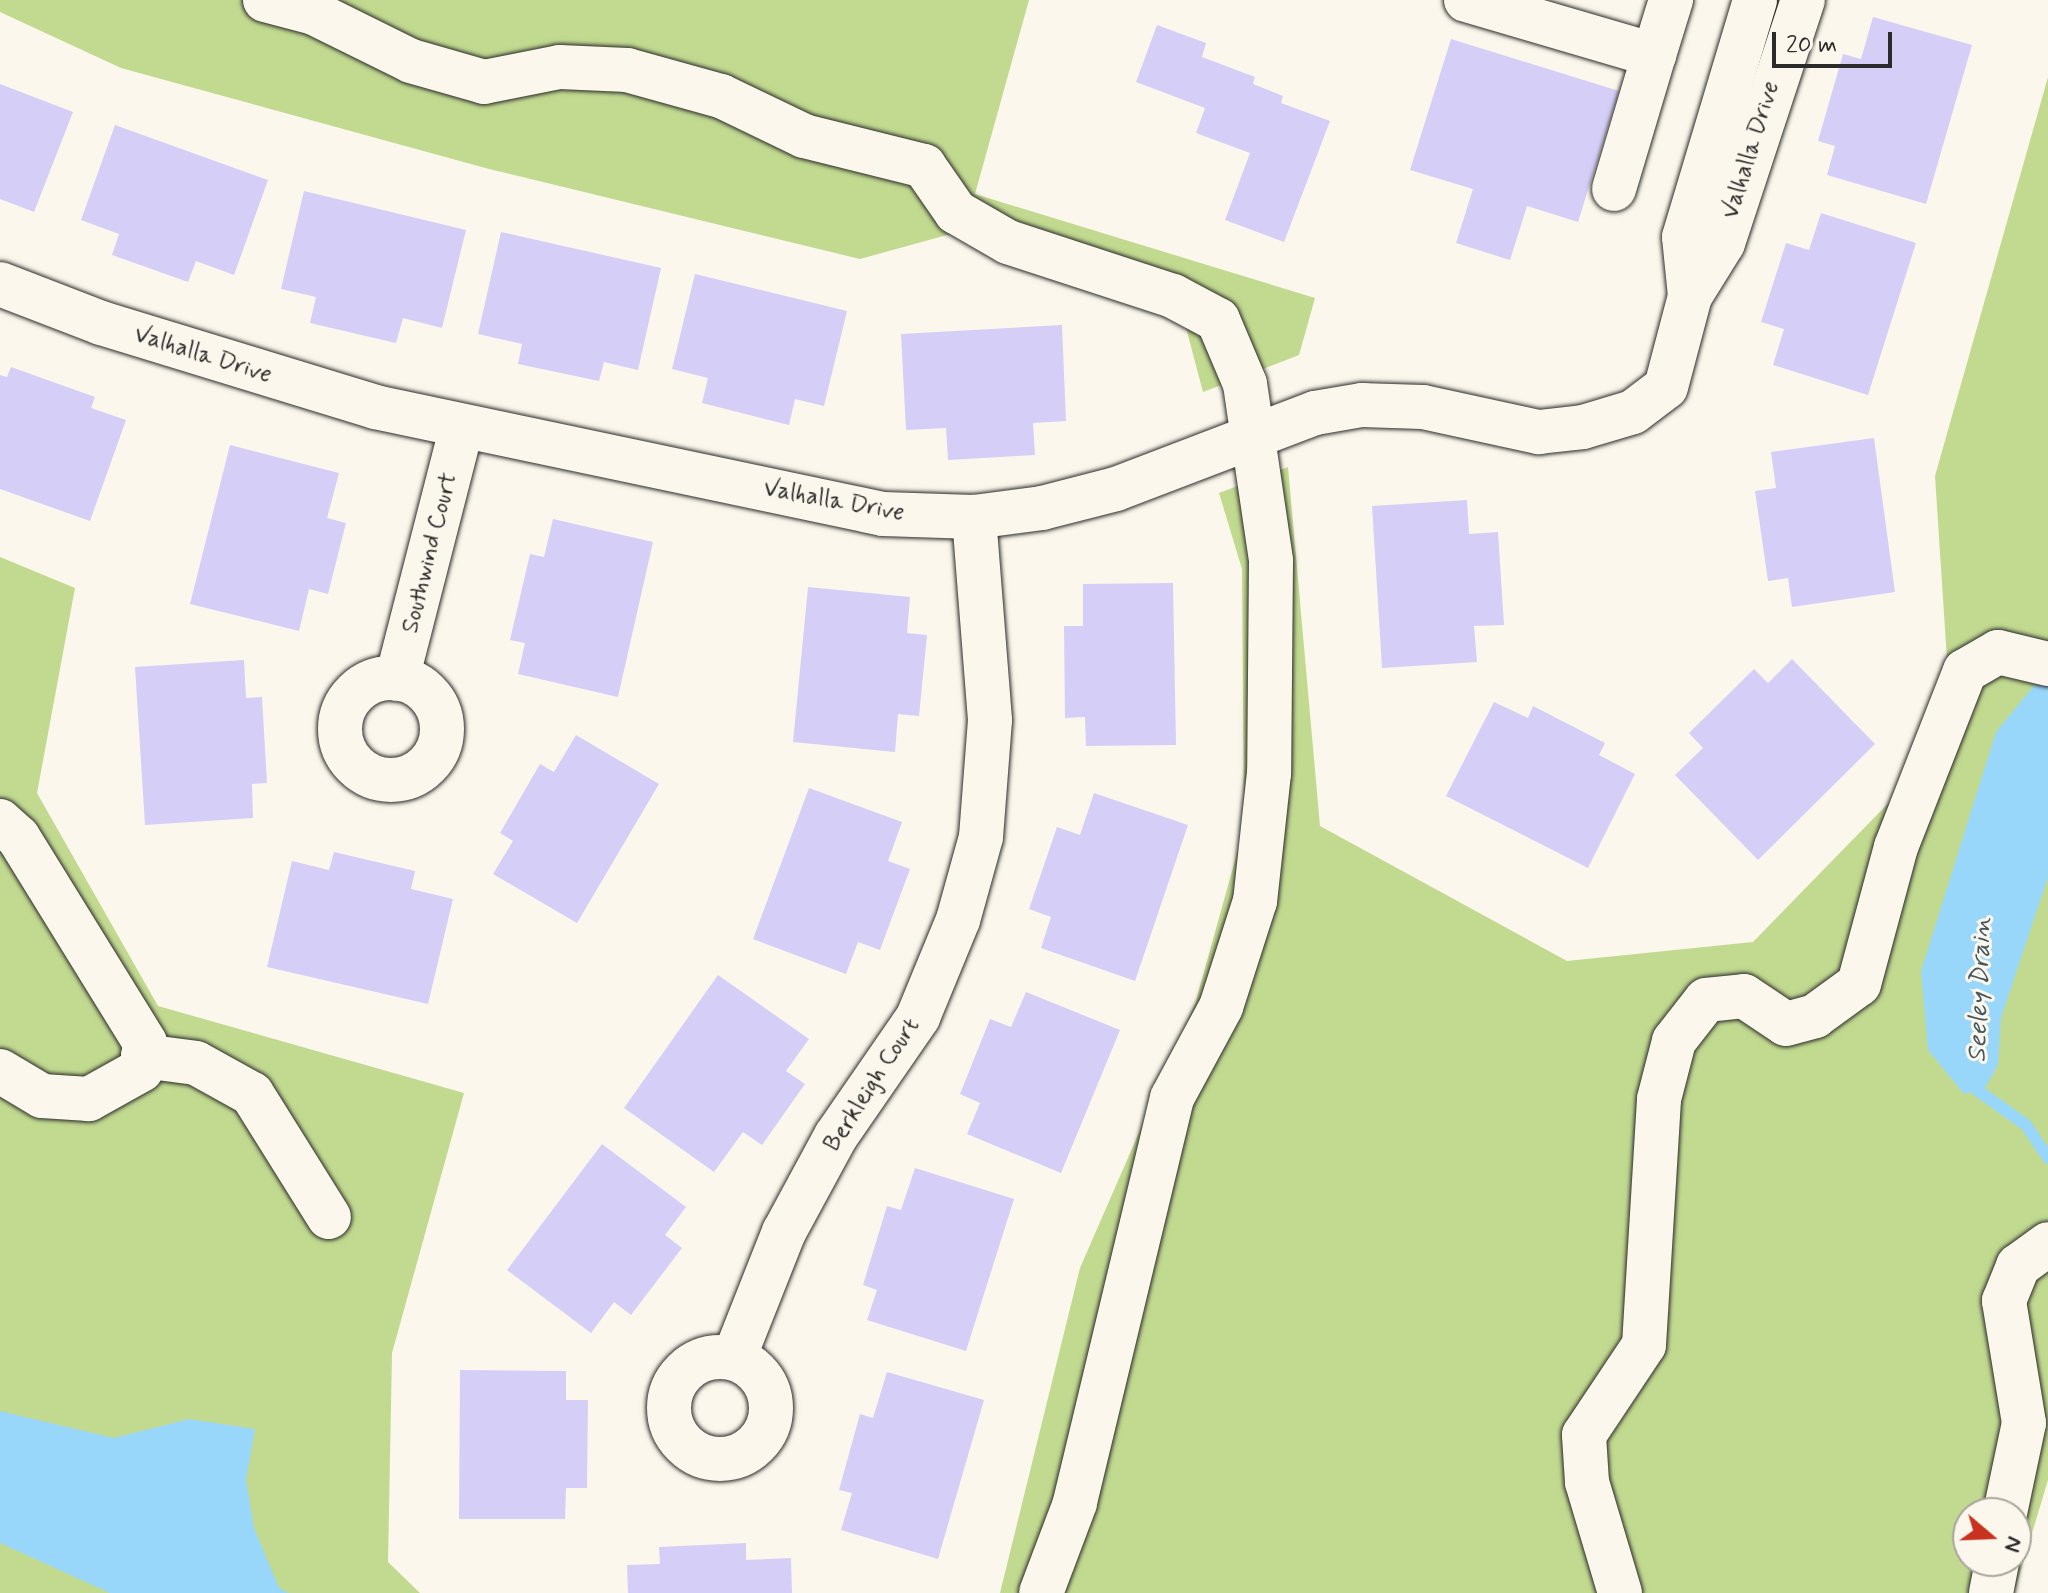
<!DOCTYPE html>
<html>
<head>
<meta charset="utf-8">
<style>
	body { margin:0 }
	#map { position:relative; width:2048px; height:1593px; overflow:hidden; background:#fbf7ec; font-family:Mynerve,sans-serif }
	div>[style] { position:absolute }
	.green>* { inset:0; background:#c2da90 }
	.water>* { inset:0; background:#99d7fa }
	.stream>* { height:12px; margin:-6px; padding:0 6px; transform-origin:6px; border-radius:6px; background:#99d7fa }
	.building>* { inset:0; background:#d5cff8 }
	.roads { filter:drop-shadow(0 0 2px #2b2b2b) drop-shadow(0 0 2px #2b2b2b) }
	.minor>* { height:44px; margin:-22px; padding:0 22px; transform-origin:22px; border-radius:22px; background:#fbf7ec }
	.minor>.ring { margin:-22px; padding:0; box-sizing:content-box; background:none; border:44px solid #fbf7ec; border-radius:50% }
	span { translate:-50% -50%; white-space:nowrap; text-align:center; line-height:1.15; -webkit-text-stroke:6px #fbf7ec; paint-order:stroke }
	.street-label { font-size:24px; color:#2b2b2b }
	.water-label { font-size:26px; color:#46565f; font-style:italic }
	.north { position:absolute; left:1952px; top:1497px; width:80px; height:80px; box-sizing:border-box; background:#fbf7ec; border:2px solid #a8a59f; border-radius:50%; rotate:109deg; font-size:22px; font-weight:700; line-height:32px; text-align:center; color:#2b2b2b }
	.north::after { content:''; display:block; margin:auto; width:28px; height:36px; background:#c8321e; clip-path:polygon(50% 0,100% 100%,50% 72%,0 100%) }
	.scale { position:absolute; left:1772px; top:32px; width:120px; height:36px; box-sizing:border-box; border:4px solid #2b2b2b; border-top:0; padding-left:10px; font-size:24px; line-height:28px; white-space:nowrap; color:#2b2b2b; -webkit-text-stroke:6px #fbf7ec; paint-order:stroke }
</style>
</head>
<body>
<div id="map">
	<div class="green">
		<div style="clip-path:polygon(0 0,1029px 0,975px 194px,1315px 298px,1299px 355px,1203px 392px,1181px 309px,958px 232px,860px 259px,489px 169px,121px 68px,0 12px)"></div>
		<div style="clip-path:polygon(evenodd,2048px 77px,2048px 1480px,2014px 1593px,1000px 1593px,1080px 1268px,1195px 1004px,1244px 828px,1242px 569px,1219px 493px,1288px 467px,1320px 826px,1567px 961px,1753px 942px,1912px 779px,1948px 675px,1935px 476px,2048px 77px,1968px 1513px,2016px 1513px,2016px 1561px,1968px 1561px,1968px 1513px)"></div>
		<div style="clip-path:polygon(0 557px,75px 588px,37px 793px,158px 1006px,464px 1093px,392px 1353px,388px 1562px,420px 1593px,0 1593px)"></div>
	</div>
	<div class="water">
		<div style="clip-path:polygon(2041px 677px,2048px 680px,2048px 877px,2001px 1018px,1998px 1065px,1985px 1088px,1964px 1094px,1928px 1050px,1921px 971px,1996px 732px)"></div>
		<div style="clip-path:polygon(0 1411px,114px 1438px,189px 1419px,255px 1429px,246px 1480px,254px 1528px,279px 1588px,289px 1593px,110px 1593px,0 1543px)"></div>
	</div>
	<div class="stream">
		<div style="left:1978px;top:1073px;width:17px;rotate:93deg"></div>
		<div style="left:1977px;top:1090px;width:60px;rotate:35.5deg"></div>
		<div style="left:2026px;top:1125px;width:40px;rotate:56deg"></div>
	</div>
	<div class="building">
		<div style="clip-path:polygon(1873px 17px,1972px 45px,1926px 204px,1827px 175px,1835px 146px,1818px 141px,1843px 54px,1861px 59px)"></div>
		<div style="clip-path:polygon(1157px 25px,1206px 43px,1202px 57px,1255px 77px,1253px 84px,1283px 96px,1281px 103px,1330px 121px,1284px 242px,1225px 220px,1250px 153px,1196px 133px,1205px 108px,1136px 82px)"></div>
		<div style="clip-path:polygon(1451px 39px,1619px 91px,1578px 222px,1527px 206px,1510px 260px,1456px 243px,1473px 189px,1410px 170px)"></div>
		<div style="clip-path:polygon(0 84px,73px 112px,34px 212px,0 199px)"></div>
		<div style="clip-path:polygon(115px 125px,268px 180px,234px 275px,196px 261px,188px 282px,112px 255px,119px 234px,81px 220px)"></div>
		<div style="clip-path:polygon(304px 191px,466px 230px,442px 328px,403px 318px,396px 343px,310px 323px,316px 297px,281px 289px)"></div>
		<div style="clip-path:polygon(1821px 213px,1916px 243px,1868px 395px,1773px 365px,1784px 329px,1761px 322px,1786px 243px,1809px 250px)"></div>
		<div style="clip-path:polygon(501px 232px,661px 268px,638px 370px,604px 362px,599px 381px,518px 364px,522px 344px,478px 334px)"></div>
		<div style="clip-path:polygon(695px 274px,847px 311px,824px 406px,795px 399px,789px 425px,702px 403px,708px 378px,672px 369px)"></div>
		<div style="clip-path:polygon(1062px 325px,1066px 421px,1033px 423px,1035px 455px,948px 460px,946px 428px,906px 430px,901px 334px)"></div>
		<div style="clip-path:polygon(11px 367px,95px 397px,91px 408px,126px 420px,90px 521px,0 489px,0 375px,7px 377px)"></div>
		<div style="clip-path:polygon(1874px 438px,1895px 592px,1792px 607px,1788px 578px,1768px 581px,1755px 491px,1776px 488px,1771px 452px)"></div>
		<div style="clip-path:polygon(230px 445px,339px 473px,327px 518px,346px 523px,328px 594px,309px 589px,299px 631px,190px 604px)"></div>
		<div style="clip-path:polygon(1467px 500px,1469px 534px,1498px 532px,1504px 625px,1474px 626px,1477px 662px,1382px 668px,1372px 506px)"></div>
		<div style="clip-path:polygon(553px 519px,653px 542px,618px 697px,518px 674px,525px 643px,510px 640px,530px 554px,544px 557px)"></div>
		<div style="clip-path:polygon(1173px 583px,1176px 745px,1086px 746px,1085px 717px,1065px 718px,1064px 626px,1083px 626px,1083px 584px)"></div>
		<div style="clip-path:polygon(808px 587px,910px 597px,907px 633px,927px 635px,919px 716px,898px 714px,895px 752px,793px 742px)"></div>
		<div style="clip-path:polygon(1792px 659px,1875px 744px,1758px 860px,1675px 775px,1703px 748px,1689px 733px,1754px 669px,1768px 683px)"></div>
		<div style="clip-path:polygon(244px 660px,246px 698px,262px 697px,267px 783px,252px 784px,253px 818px,145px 825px,135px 667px)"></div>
		<div style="clip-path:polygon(1494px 702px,1528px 718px,1533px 706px,1605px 743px,1599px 755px,1635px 774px,1588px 868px,1446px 796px)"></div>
		<div style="clip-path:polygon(576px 735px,659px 784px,577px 923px,493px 874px,513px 841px,500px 833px,540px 764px,554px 772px)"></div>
		<div style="clip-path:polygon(809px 788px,902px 822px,888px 861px,910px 869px,880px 950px,858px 942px,846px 974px,753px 939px)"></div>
		<div style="clip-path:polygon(1094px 793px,1188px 825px,1135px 981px,1041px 948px,1051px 917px,1029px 909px,1057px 827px,1080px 835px)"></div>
		<div style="clip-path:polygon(334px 852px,415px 871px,411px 889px,453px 899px,428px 1004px,267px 967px,292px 861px,329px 870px)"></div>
		<div style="clip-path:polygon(718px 975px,809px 1039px,786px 1071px,805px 1084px,762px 1145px,743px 1132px,714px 1172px,624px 1108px)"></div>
		<div style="clip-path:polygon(1026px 992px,1120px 1030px,1061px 1173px,967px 1134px,980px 1103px,960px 1094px,990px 1019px,1011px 1027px)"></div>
		<div style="clip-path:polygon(602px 1144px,686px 1207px,665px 1235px,682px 1248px,631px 1315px,614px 1302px,591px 1333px,507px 1270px)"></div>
		<div style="clip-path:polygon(915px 1168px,1014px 1199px,966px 1351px,867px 1320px,877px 1290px,863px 1285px,887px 1206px,901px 1210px)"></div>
		<div style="clip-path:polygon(460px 1370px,566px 1371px,566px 1400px,588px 1400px,587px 1488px,566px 1488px,565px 1519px,459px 1519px)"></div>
		<div style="clip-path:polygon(887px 1372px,984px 1400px,938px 1559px,841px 1530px,852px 1493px,839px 1490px,860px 1414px,873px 1418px)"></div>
		<div style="clip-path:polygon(746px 1543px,746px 1560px,791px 1558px,792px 1593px,628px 1593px,627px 1565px,660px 1564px,659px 1547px)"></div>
	</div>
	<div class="roads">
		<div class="minor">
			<div style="left:265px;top:0;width:51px;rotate:14.9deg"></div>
			<div style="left:314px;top:13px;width:108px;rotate:26.3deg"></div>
			<div style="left:411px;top:61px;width:76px;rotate:16deg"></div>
			<div style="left:484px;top:82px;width:77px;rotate:-11.2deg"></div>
			<div style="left:560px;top:67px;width:67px;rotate:2.6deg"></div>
			<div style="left:627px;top:70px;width:98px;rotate:15.5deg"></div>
			<div style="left:721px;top:96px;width:92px;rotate:25.7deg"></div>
			<div style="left:804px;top:136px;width:124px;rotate:14deg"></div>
			<div style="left:924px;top:166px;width:56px;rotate:55.2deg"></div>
			<div style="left:956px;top:212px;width:60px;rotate:30deg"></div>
			<div style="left:1008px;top:242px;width:174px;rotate:18.1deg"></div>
			<div style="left:1173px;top:296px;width:51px;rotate:28.1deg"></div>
			<div style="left:1218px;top:320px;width:69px;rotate:67.1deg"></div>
			<div style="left:1245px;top:384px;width:179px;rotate:81.6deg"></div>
			<div style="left:1271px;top:561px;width:212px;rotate:90.5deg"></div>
			<div style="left:1269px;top:773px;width:129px;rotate:96.2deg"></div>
			<div style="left:1255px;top:901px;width:111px;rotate:107.8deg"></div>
			<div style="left:1221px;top:1007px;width:103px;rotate:118.3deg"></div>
			<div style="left:1172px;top:1098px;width:416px;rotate:103.5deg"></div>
			<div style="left:1075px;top:1503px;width:96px;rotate:110.7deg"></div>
			<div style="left:1466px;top:0;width:196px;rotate:16.3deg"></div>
			<div style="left:1654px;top:55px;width:58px;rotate:-72.8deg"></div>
			<div style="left:1614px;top:189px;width:140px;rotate:-73.4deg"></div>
			<div style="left:0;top:284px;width:108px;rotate:21.1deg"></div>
			<div style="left:101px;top:323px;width:287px;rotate:17deg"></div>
			<div style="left:375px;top:407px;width:519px;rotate:11.89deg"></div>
			<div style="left:883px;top:514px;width:91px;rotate:1.9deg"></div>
			<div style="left:974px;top:517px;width:69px;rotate:-7.5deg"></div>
			<div style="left:1042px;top:508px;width:76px;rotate:-14.4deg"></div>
			<div style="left:1116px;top:489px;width:213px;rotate:-20.9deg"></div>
			<div style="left:1315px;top:413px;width:48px;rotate:-9.7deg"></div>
			<div style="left:1362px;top:405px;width:61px;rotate:1.9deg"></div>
			<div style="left:1423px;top:407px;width:119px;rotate:12.2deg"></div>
			<div style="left:1539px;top:432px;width:44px;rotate:-6.5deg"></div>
			<div style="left:1583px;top:427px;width:52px;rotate:-16.7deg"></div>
			<div style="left:1633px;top:412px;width:41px;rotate:-37.1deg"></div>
			<div style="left:1666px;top:387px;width:94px;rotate:-75.2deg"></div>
			<div style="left:1690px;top:296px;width:62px;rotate:-58.1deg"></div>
			<div style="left:1723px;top:243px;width:256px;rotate:-71.8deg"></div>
			<div style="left:1690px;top:296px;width:59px;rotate:-95.8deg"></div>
			<div style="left:1684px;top:237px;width:247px;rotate:-73.3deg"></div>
			<div class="ring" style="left:340px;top:678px;width:58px;height:58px"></div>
			<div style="left:397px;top:679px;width:261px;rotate:-75.6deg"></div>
			<div style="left:0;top:821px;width:24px;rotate:42deg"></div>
			<div style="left:18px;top:837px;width:242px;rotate:58.3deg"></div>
			<div style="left:145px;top:1043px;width:27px;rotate:98deg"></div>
			<div style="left:141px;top:1070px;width:60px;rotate:150.9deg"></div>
			<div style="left:89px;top:1099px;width:47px;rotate:-176.3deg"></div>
			<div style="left:42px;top:1096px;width:49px;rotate:-149.2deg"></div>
			<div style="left:143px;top:1056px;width:53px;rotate:7.5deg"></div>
			<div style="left:196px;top:1063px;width:64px;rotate:29deg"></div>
			<div style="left:252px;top:1094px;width:145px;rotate:58deg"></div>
			<div class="ring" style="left:669px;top:1357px;width:58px;height:58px"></div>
			<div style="left:734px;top:1358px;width:136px;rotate:-68.4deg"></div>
			<div style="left:784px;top:1232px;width:109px;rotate:-61.6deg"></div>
			<div style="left:836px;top:1136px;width:145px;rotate:-55.4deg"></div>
			<div style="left:918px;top:1017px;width:105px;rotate:-67.6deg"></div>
			<div style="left:958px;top:920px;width:86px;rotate:-74.5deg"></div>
			<div style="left:981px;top:837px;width:117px;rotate:-85.6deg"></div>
			<div style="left:990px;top:720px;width:204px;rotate:-94.5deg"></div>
			<div style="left:2005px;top:1513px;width:92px;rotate:-78.1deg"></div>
			<div style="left:2024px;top:1423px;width:124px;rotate:-99.3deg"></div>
			<div style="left:2004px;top:1301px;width:38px;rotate:-68deg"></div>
			<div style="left:2018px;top:1266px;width:37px;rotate:-36deg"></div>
			<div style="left:1620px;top:1593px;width:116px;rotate:-106.6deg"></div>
			<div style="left:1587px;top:1482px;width:47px;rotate:-93.7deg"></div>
			<div style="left:1584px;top:1435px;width:108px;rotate:-56.3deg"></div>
			<div style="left:1644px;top:1345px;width:246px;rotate:-86.5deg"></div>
			<div style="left:1659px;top:1099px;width:60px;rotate:-75.5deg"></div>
			<div style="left:1674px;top:1041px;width:52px;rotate:-52deg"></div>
			<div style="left:1706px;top:1000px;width:38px;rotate:-6deg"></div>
			<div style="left:1744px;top:996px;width:50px;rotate:33.7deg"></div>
			<div style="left:1786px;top:1024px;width:30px;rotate:-15deg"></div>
			<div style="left:1815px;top:1016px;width:54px;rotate:-36deg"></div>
			<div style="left:1859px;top:984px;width:142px;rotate:-74.9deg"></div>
			<div style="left:1896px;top:847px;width:189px;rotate:-68.6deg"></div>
			<div style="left:1965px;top:671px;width:38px;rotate:-30deg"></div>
			<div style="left:1998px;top:652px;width:51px;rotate:13.5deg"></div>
			<div style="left:1991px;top:1593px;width:33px;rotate:-79deg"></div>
		</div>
	</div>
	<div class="street-label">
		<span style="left:1751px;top:150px;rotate:-73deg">Valhalla Drive</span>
		<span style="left:203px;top:355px;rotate:17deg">Valhalla Drive</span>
		<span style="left:834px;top:501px;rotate:10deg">Valhalla Drive</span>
		<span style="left:430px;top:553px;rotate:-76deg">Southwind Court</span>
		<span style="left:872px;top:1085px;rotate:-57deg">Berkleigh Court</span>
	</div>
	<div class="water-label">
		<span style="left:1981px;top:990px;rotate:-88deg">Seeley Drain</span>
	</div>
	<div class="north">N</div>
	<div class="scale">20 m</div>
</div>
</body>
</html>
